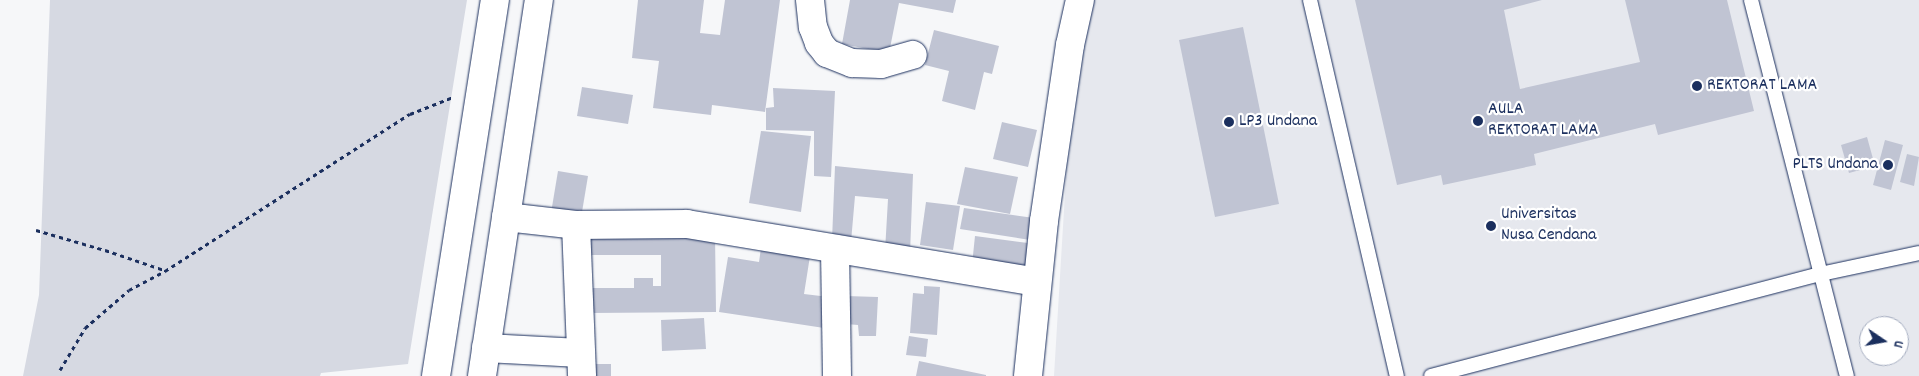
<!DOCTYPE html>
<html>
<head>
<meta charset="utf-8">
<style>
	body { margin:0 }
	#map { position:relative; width:1919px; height:376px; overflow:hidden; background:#f6f7f9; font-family:Dekko,sans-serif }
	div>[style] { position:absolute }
	.built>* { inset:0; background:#e6e8ee }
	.green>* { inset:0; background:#d6d9e2 }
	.building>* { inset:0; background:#c0c4d3 }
	.path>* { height:3px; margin-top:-1.5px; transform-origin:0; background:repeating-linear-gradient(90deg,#1b2f5e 0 4px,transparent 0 8px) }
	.roads { filter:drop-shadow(0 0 1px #1b2f5e) drop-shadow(0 0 1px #1b2f5e) }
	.service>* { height:14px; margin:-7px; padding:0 7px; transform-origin:7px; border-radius:7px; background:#fff }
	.minor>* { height:28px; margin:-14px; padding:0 14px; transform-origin:14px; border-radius:14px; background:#fff }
	.trunk>* { height:28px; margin:-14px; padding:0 14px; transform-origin:14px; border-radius:14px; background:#fff }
	.dots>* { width:14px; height:14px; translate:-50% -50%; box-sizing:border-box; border:2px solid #fff; border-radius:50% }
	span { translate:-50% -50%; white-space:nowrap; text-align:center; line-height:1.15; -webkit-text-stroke:4.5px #fff; paint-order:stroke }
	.poi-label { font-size:18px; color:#1b2f5e }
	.left { translate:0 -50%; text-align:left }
	.right { translate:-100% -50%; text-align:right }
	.north { position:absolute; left:1859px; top:316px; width:50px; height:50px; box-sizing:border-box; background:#fff; border:1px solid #a4acbf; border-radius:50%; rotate:102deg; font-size:14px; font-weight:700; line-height:20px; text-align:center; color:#1b2f5e }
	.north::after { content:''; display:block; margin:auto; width:18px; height:22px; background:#1b2f5e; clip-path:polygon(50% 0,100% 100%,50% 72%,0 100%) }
</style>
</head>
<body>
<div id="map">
	<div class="built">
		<div style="clip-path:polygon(evenodd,1093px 0,1919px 0,1919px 376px,1054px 376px,1069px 127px,1093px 0,1869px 326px,1899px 326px,1899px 356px,1869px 356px,1869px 326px)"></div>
	</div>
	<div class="green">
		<div style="clip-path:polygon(50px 0,467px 0,408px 364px,321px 373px,320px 376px,23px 376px,39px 295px)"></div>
	</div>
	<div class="building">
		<div style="clip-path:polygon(638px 0,704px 0,700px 33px,720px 35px,725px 0,780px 0,765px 112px,712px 105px,711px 115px,653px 108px,659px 61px,632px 58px)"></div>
		<div style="clip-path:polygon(850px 0,956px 0,953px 13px,899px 3px,889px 53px,842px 44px)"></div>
		<div style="clip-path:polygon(1355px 0,1542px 0,1504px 10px,1520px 89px,1640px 62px,1625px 0,1727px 0,1754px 111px,1658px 135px,1655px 124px,1534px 154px,1536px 165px,1443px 185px,1441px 175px,1397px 185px)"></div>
		<div style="clip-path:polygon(1243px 27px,1279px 204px,1215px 217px,1179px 40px)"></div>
		<div style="clip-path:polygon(934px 30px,999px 46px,992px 74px,984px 72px,975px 110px,942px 101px,949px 71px,925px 65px)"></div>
		<div style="clip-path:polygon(582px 87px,633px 95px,628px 124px,577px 116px)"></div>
		<div style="clip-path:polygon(773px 88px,835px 91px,831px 177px,814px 176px,814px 131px,766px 130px,766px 108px,774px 107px)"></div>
		<div style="clip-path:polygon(1002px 122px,1037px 130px,1028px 167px,993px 159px)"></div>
		<div style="clip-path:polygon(761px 131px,811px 136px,801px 212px,749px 203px)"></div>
		<div style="clip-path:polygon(1867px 137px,1875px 166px,1849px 173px,1841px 145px)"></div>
		<div style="clip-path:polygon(1885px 140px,1903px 145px,1891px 190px,1873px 185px)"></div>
		<div style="clip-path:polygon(1907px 154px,1919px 157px,1914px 186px,1900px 182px)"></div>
		<div style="clip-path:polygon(835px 166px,913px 174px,910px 254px,885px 251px,888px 199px,855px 196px,851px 242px,832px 240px)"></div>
		<div style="clip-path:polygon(965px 167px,1018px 177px,1010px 214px,957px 204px)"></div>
		<div style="clip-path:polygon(558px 171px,588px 176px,581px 218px,551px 213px)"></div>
		<div style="clip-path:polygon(926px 202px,960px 206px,953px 250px,920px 245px)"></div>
		<div style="clip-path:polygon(964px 208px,1034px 218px,1030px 240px,960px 229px)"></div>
		<div style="clip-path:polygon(590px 233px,715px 233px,716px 312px,591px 313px,591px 288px,634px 288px,634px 278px,653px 278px,653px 286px,661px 286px,661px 255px,590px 255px)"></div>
		<div style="clip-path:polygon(975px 236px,1028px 243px,1025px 272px,972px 265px)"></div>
		<div style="clip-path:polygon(761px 248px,810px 256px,804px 294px,829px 297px,824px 328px,719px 312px,728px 257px,759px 262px)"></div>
		<div style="clip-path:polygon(924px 286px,940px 287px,937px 335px,910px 333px,913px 293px,924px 294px)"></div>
		<div style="clip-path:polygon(846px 296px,878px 297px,876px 336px,859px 336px,858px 325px,846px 324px)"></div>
		<div style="clip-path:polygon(704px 318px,706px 349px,662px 351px,661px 320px)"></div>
		<div style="clip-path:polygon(909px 336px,928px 339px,926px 357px,906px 355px)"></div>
		<div style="clip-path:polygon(919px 361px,986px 375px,986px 376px,916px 376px)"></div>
		<div style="clip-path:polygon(594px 364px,611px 364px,611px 376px,594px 376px)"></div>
	</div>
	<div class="path">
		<div style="left:36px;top:230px;width:72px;rotate:16.2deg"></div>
		<div style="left:105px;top:250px;width:62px;rotate:18.7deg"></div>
		<div style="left:60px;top:370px;width:49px;rotate:-59.2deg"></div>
		<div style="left:85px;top:328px;width:58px;rotate:-40.8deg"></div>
		<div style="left:129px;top:290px;width:41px;rotate:-27.8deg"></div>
		<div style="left:165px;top:271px;width:291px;rotate:-32.7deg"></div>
		<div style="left:410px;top:114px;width:46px;rotate:-21.6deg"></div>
	</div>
	<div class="roads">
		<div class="service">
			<div style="left:1310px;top:0;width:386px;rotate:77deg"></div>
			<div style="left:1751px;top:0;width:388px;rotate:75.7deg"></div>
			<div style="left:1431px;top:376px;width:403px;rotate:-14.7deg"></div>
			<div style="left:1821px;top:274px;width:100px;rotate:-12.1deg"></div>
		</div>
		<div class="minor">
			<div style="left:810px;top:0;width:27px;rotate:84deg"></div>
			<div style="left:813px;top:27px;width:17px;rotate:69deg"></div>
			<div style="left:819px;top:43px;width:13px;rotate:51deg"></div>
			<div style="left:827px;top:53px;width:27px;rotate:22deg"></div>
			<div style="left:852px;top:63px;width:29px;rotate:2deg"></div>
			<div style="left:881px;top:64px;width:33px;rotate:-16deg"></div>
			<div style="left:506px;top:217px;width:70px;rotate:6.5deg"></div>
			<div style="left:576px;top:225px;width:111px;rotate:-0.5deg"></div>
			<div style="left:687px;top:224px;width:354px;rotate:9.4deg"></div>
			<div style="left:576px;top:225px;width:151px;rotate:87.7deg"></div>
			<div style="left:835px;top:249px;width:127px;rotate:89.1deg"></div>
			<div style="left:486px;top:348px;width:94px;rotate:3deg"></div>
			<div style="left:1028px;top:376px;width:156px;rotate:-84.1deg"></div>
			<div style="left:1044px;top:221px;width:178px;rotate:-81.6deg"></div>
			<div style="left:1070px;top:45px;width:46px;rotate:-77.5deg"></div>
		</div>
		<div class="trunk">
			<div style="left:436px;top:376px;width:381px;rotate:-81.1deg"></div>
			<div style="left:482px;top:376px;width:380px;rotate:-81.4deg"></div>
		</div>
	</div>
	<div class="dots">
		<div style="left:1697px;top:86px;background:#1b2f5e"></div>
		<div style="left:1478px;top:121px;background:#1b2f5e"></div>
		<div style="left:1229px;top:122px;background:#1b2f5e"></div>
		<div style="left:1888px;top:165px;background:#1b2f5e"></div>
		<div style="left:1491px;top:226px;background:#1b2f5e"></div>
	</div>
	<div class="poi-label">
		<span class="left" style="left:1707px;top:86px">REKTORAT LAMA</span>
		<span class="left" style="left:1488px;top:121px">AULA<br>REKTORAT LAMA</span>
		<span class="left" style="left:1239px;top:122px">LP3 Undana</span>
		<span class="right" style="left:1878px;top:165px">PLTS Undana</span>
		<span class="left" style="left:1501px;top:226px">Universitas<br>Nusa Cendana</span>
	</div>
	<div class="north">U</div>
</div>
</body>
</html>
